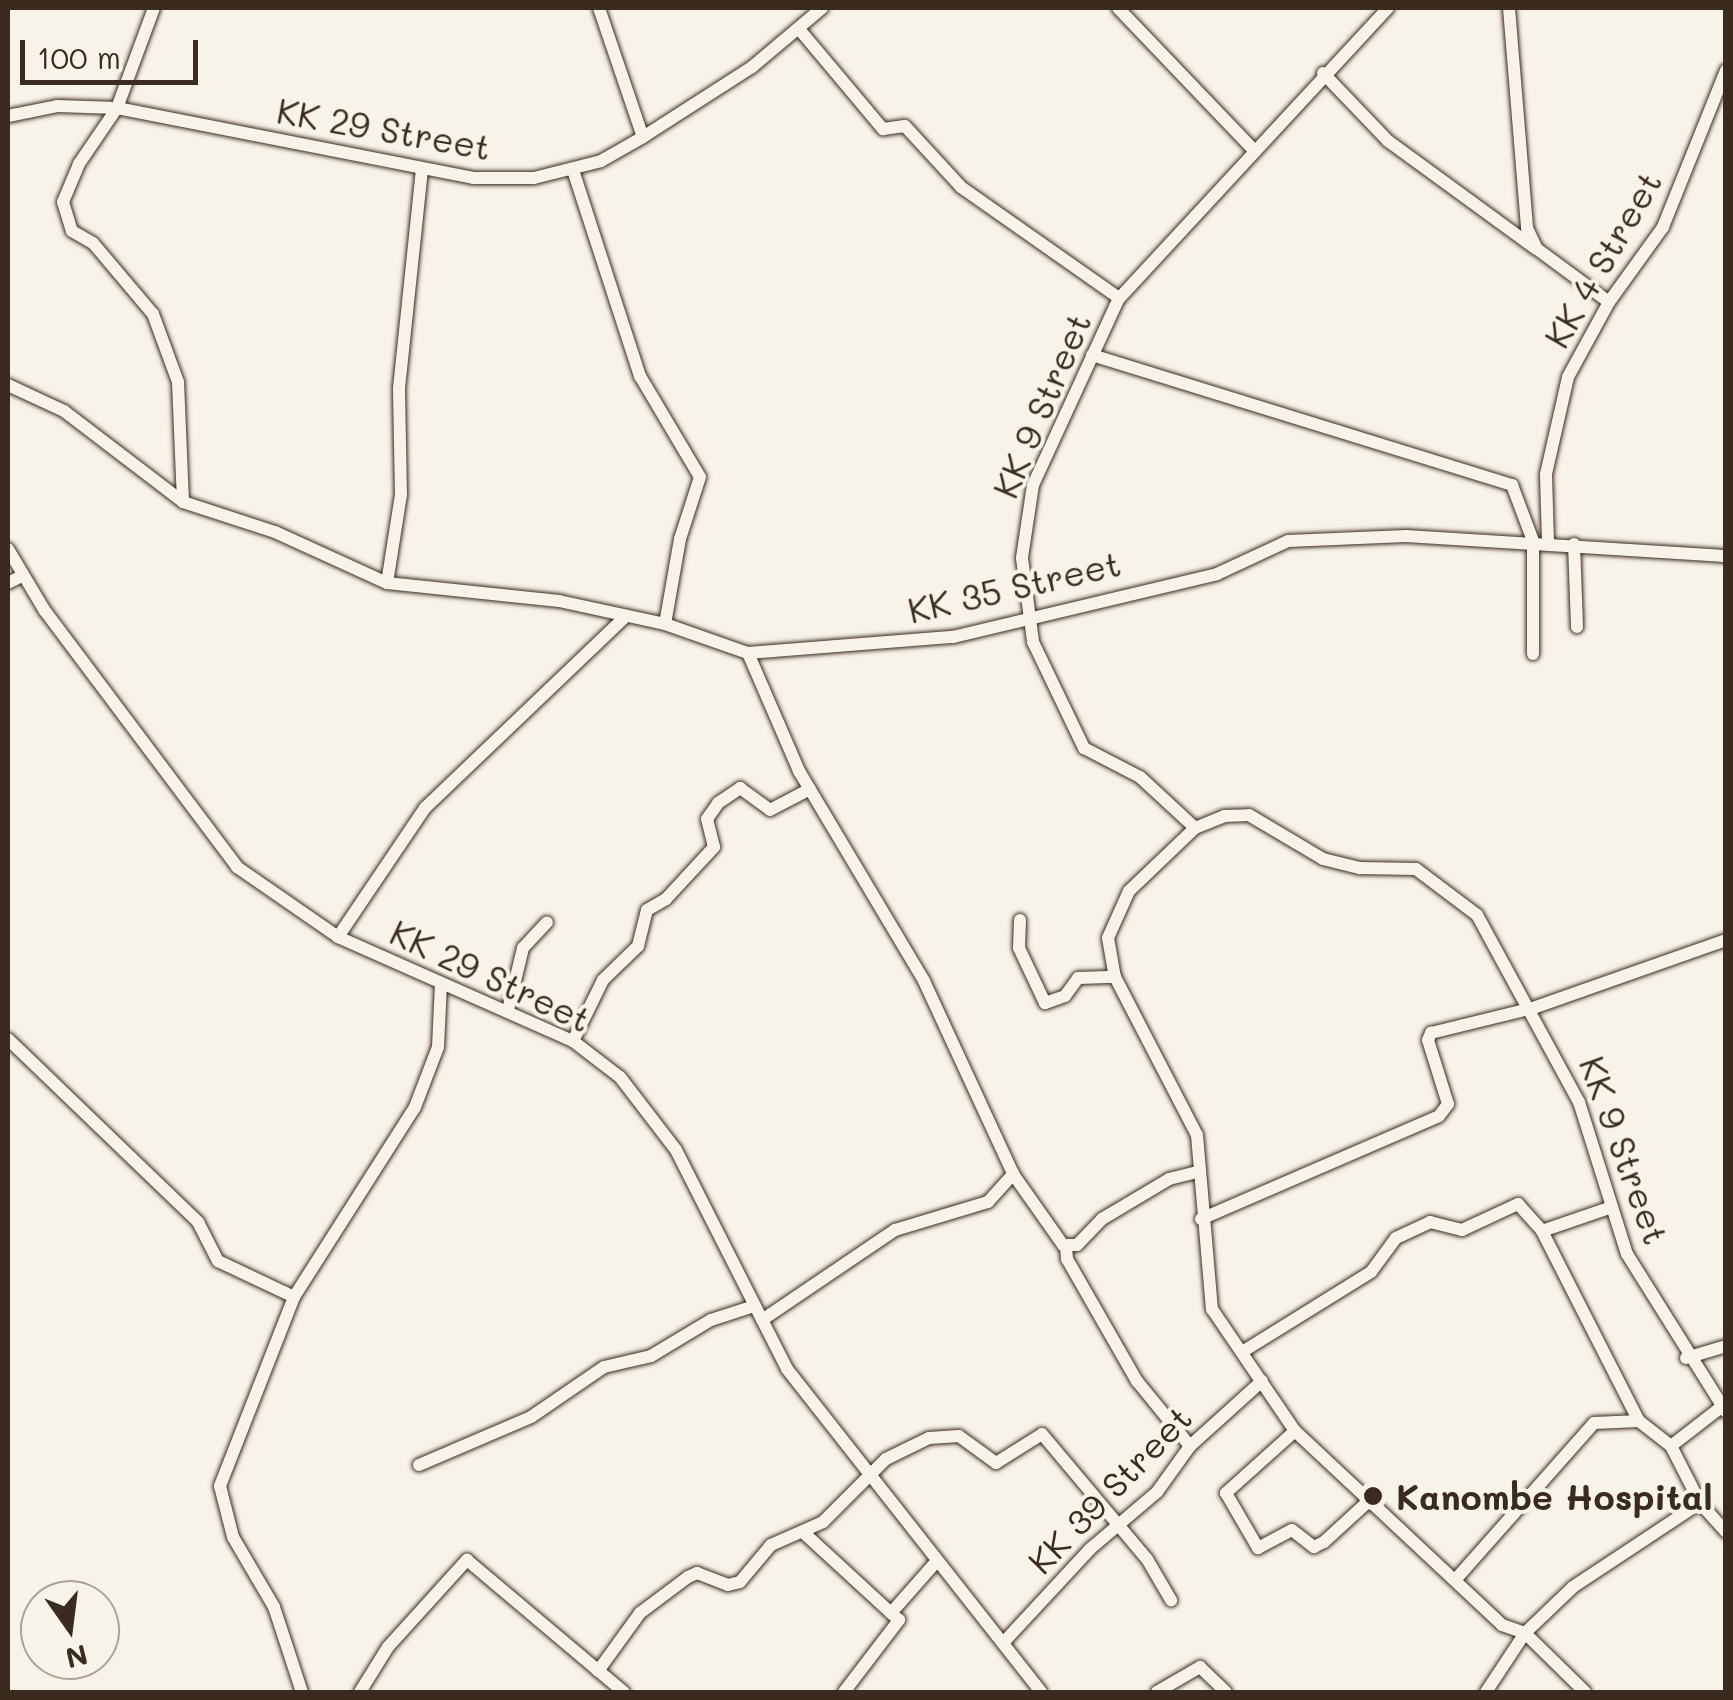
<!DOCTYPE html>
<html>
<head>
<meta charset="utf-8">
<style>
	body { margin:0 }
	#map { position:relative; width:1733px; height:1700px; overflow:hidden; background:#f7f3e8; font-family:Mali,sans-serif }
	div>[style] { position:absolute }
	.roads { filter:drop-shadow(0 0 2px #3b2a1e) drop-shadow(0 0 2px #3b2a1e) }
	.street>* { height:12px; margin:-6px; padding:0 6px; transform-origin:6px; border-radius:6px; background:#f7f3e8 }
	.dots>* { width:28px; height:28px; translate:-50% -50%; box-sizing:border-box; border:5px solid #f7f3e8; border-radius:50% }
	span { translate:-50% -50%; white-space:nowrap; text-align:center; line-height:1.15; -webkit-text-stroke:8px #f7f3e8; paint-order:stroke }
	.street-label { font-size:35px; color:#3b2a1e }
	.poi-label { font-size:35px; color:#3b2a1e; font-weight:700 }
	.left { translate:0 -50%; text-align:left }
	.frame { position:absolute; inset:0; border:10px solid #3b2a1e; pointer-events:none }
	.north { position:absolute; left:20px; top:1580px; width:100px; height:100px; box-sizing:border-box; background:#f7f3e8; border:2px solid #aca397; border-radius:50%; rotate:166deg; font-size:28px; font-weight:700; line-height:40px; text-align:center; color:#3b2a1e }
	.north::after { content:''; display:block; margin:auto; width:35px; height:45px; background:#3b2a1e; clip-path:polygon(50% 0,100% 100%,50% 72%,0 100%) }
	.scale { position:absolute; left:20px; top:40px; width:178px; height:45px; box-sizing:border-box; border:5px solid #3b2a1e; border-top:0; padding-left:12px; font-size:30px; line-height:35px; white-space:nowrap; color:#3b2a1e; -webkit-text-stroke:8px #f7f3e8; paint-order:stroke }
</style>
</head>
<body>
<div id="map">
	<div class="roads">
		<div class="street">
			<div style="left:154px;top:8px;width:107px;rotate:110.3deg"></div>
			<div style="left:117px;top:108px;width:68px;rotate:124.2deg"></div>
			<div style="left:79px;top:164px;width:41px;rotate:112.8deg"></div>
			<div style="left:63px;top:202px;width:30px;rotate:73deg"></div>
			<div style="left:72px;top:231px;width:24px;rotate:30deg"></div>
			<div style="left:93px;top:243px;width:93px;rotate:49.8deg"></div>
			<div style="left:153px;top:314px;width:72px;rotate:69.8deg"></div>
			<div style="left:178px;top:382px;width:120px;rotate:87.6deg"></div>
			<div style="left:599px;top:8px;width:136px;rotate:71.2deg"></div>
			<div style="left:1118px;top:8px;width:194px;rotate:46.3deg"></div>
			<div style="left:1388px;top:8px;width:396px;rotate:132.8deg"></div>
			<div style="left:1119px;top:298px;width:206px;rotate:114.7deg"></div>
			<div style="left:1033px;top:485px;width:74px;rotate:98.6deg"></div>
			<div style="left:1022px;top:558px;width:85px;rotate:82.5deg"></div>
			<div style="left:1033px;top:642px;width:118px;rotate:64.3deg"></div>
			<div style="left:1084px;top:748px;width:63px;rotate:27.4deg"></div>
			<div style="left:1140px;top:777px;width:75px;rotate:42.8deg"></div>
			<div style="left:1195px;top:828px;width:31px;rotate:-22deg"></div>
			<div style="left:1224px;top:816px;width:25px;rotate:-2deg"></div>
			<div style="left:1249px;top:815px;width:86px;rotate:30.7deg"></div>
			<div style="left:1323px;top:859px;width:38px;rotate:14deg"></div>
			<div style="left:1360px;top:868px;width:56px;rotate:1deg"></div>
			<div style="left:1416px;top:869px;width:76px;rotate:37deg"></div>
			<div style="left:1477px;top:915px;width:213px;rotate:61.4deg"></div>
			<div style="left:1579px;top:1102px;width:159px;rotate:72.5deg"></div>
			<div style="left:1627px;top:1254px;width:186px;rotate:57.9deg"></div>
			<div style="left:1509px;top:8px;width:221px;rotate:85.3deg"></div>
			<div style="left:1527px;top:228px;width:23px;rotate:65deg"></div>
			<div style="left:1537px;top:249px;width:89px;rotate:36.4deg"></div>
			<div style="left:799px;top:29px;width:131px;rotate:50deg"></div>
			<div style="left:883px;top:129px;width:22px;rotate:-8deg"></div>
			<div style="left:905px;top:126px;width:83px;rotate:47.4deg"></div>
			<div style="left:961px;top:187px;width:193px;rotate:35.1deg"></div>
			<div style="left:1323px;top:73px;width:94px;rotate:46.3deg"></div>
			<div style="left:1388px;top:141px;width:182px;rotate:36.1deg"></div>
			<div style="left:8px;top:116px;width:50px;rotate:-11.5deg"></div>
			<div style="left:57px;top:106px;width:60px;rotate:1.9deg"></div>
			<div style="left:117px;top:108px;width:363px;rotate:11.1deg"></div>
			<div style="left:473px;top:178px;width:61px"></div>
			<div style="left:534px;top:178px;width:69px;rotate:-14.2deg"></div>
			<div style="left:601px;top:161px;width:48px;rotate:-29.7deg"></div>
			<div style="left:643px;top:137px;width:130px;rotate:-32.7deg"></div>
			<div style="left:752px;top:67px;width:92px;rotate:-40.1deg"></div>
			<div style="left:573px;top:170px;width:217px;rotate:72deg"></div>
			<div style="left:640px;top:376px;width:117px;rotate:59.3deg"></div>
			<div style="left:700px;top:477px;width:65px;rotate:107.9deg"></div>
			<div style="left:680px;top:539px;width:86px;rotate:100deg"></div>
			<div style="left:1092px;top:355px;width:440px;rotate:17.2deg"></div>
			<div style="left:1512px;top:485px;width:60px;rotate:69.4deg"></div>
			<div style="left:1533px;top:541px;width:113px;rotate:90deg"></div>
			<div style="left:8px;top:385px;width:62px;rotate:24.9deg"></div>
			<div style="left:64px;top:411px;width:150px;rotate:37.4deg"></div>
			<div style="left:183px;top:502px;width:97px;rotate:18.1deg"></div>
			<div style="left:275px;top:532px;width:123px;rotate:24.5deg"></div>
			<div style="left:387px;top:583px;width:173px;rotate:6deg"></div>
			<div style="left:559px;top:601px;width:108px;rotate:12.2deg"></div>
			<div style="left:665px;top:624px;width:88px;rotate:19.3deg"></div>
			<div style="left:748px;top:653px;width:206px;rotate:-4.5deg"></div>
			<div style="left:953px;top:637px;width:271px;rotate:-13.4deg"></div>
			<div style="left:1217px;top:574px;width:78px;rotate:-24.9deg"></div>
			<div style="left:1288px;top:541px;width:118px;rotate:-2.4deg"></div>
			<div style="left:1406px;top:536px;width:321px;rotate:3.6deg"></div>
			<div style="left:1548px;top:542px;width:68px;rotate:-91.7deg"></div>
			<div style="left:1546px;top:474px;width:99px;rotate:-77.2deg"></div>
			<div style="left:1568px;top:377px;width:85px;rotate:-61.3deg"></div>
			<div style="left:1609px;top:302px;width:92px;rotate:-54.2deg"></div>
			<div style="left:1663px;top:227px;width:169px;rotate:-68.1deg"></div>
			<div style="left:1574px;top:544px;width:83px;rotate:87.9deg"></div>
			<div style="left:8px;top:549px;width:72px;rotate:59.2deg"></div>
			<div style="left:45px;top:611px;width:320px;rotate:53.1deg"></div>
			<div style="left:237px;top:867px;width:123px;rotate:34.7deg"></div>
			<div style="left:338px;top:937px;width:257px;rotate:23.9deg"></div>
			<div style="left:573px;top:1041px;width:59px;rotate:37.5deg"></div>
			<div style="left:620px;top:1077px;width:92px;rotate:52.5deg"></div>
			<div style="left:676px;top:1150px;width:246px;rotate:63.1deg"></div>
			<div style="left:787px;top:1369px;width:411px;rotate:51.8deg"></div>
			<div style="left:8px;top:583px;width:16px;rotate:-27deg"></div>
			<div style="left:387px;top:583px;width:89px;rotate:-81deg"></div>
			<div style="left:401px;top:495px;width:107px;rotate:-91.1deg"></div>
			<div style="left:399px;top:388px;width:220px;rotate:-84deg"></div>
			<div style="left:748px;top:653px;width:129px;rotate:66.6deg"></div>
			<div style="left:799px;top:771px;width:244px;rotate:59.2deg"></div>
			<div style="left:924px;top:981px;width:213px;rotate:65.2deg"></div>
			<div style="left:1013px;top:1174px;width:87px;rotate:54.8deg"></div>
			<div style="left:1063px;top:1245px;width:14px"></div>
			<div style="left:1077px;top:1245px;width:36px;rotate:-46deg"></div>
			<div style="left:1102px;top:1219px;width:78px;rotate:-30.8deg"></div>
			<div style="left:1169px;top:1179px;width:32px;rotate:-14deg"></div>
			<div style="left:1195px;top:828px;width:91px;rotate:136.3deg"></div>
			<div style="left:1129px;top:891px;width:51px;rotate:114.1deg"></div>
			<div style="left:1108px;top:938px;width:40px;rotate:80deg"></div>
			<div style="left:1115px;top:977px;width:178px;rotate:62.6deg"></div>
			<div style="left:1197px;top:1135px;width:175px;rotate:85.1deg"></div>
			<div style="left:1212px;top:1309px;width:148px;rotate:55.8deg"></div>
			<div style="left:1295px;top:1431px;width:284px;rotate:43.1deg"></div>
			<div style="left:1502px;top:1625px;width:24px;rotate:19deg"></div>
			<div style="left:1525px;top:1633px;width:84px;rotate:44.5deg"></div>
			<div style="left:1020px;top:920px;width:28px;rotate:92deg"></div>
			<div style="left:1019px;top:948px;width:61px;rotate:64.7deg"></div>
			<div style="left:1045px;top:1003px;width:21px;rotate:-19deg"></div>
			<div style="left:1065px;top:996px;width:22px;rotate:-54deg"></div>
			<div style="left:1078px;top:978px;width:37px;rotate:-2deg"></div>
			<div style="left:338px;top:937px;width:156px;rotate:-56deg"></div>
			<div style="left:425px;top:808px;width:278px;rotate:-43.7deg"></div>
			<div style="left:508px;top:1010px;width:64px;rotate:-76.4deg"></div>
			<div style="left:523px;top:948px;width:35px;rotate:-47deg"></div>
			<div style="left:8px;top:1039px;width:264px;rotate:43.9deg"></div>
			<div style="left:198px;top:1222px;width:44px;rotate:62.9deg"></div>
			<div style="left:218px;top:1261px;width:84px;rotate:25.3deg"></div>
			<div style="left:294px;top:1297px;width:225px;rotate:-57.5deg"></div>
			<div style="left:415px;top:1107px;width:64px;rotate:-69deg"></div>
			<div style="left:438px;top:1047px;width:63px;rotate:-87.3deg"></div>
			<div style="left:573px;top:1041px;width:68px;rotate:-63.8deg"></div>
			<div style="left:603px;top:980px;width:49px;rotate:-44.2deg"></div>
			<div style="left:638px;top:946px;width:37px;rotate:-76deg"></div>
			<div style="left:647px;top:910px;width:22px;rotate:-30deg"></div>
			<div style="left:666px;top:899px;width:71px;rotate:-47.3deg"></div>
			<div style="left:714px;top:847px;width:29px;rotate:-104deg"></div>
			<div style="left:707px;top:819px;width:19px;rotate:-55deg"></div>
			<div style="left:718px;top:803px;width:27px;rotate:-34deg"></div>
			<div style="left:740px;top:788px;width:37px;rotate:36deg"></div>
			<div style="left:770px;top:810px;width:45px;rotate:-27.7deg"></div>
			<div style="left:1612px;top:1207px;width:74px;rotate:161.1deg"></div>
			<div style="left:1542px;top:1231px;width:213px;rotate:63deg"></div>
			<div style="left:1201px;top:1219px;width:259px;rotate:-23.4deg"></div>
			<div style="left:1439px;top:1116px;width:15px;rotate:-53deg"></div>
			<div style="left:1448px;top:1104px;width:67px;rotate:-107.4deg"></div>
			<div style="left:1428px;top:1040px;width:8px;rotate:-67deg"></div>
			<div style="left:1431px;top:1033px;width:105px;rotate:-13.8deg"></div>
			<div style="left:1533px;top:1008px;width:205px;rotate:-19.4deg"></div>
			<div style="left:1066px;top:1247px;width:12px;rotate:85deg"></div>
			<div style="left:1067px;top:1259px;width:141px;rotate:60.2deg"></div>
			<div style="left:1137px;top:1381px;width:84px;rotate:50.8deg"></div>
			<div style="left:294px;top:1297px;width:203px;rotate:111.4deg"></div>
			<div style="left:220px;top:1486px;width:53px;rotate:75.7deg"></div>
			<div style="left:233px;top:1537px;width:81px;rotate:59.6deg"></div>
			<div style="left:274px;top:1607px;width:89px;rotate:71.8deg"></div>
			<div style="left:762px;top:1320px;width:161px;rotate:-34.1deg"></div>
			<div style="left:895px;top:1230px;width:97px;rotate:-16.8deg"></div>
			<div style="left:988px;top:1202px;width:38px;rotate:-48deg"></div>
			<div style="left:1242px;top:1352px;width:152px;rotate:-31.8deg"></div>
			<div style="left:1371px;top:1272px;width:42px;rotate:-53.7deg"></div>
			<div style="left:1396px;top:1238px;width:38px;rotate:-25deg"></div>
			<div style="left:1430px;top:1222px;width:33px;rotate:14deg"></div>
			<div style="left:1462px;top:1230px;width:62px;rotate:-24.9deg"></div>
			<div style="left:1518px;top:1204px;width:36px;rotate:48deg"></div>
			<div style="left:1686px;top:1358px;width:42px;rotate:-16.7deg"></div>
			<div style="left:1720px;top:1408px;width:62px;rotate:142.2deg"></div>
			<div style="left:1671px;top:1446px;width:64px;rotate:63deg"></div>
			<div style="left:1700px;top:1503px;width:39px;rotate:48deg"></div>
			<div style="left:1295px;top:1431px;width:93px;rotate:138.1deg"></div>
			<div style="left:1226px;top:1493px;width:64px;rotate:59.8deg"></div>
			<div style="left:1258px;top:1548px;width:38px;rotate:-28deg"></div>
			<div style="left:1292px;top:1530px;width:28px;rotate:38deg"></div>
			<div style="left:1314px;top:1547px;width:11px;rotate:-27deg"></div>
			<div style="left:1324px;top:1542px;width:64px;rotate:-42.5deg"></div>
			<div style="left:419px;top:1465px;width:122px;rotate:-23.2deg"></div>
			<div style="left:531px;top:1417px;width:88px;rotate:-34.4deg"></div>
			<div style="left:604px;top:1367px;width:48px;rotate:-13.2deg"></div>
			<div style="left:651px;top:1356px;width:70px;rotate:-31deg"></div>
			<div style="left:711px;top:1320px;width:45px;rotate:-18deg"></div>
			<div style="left:804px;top:1533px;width:118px;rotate:42.6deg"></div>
			<div style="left:891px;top:1613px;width:68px;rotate:-48.6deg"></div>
			<div style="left:1456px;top:1579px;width:208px;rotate:-48.5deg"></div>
			<div style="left:1594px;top:1423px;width:45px;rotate:-2.5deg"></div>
			<div style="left:1639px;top:1421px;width:41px;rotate:38deg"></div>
			<div style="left:1003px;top:1643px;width:128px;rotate:-47.2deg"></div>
			<div style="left:1090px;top:1549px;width:88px;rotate:-40.4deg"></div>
			<div style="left:1157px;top:1492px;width:57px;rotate:-54.3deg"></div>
			<div style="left:1190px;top:1446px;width:97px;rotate:-42.1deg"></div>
			<div style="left:598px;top:1671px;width:72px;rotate:-54.1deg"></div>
			<div style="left:640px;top:1613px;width:60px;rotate:-36.9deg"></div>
			<div style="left:688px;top:1577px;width:10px;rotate:-24deg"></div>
			<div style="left:697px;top:1573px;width:33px;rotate:21deg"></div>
			<div style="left:728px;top:1585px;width:12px;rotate:-14deg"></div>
			<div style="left:740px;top:1582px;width:48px;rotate:-50deg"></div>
			<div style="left:771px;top:1545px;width:57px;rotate:-23.9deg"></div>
			<div style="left:823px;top:1522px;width:89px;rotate:-45deg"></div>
			<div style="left:886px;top:1459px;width:48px;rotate:-26deg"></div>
			<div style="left:929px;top:1438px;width:30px;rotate:-4deg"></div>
			<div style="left:959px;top:1436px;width:46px;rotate:36.1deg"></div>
			<div style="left:996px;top:1463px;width:54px;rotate:-32.2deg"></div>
			<div style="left:1042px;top:1434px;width:163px;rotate:50deg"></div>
			<div style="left:1147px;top:1559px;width:48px;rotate:59.7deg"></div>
			<div style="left:360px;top:1692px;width:53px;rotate:-58.1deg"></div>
			<div style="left:388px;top:1647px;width:118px;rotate:-47.8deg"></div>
			<div style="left:467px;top:1560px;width:205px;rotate:40.1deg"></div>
			<div style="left:844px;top:1692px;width:91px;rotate:-52.6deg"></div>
			<div style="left:899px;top:1620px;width:11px;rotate:-139deg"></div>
			<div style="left:1157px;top:1692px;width:50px;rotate:-30.2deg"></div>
			<div style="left:1200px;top:1667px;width:36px;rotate:44deg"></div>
			<div style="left:1486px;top:1692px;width:71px;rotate:-56.5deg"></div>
			<div style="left:1525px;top:1633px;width:66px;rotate:-43.8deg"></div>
			<div style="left:1573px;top:1587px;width:152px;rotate:-33.5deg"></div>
		</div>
	</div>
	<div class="dots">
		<div style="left:1373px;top:1496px;background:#3b2a1e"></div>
	</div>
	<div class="street-label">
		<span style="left:384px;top:128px;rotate:10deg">KK 29 Street</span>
		<span style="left:1602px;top:259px;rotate:-60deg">KK 4 Street</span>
		<span style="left:1041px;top:405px;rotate:-67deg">KK 9 Street</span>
		<span style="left:1014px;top:586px;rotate:-13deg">KK 35 Street</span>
		<span style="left:491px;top:975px;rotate:25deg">KK 29 Street</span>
		<span style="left:1625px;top:1150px;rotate:70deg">KK 9 Street</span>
		<span style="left:1109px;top:1489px;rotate:-46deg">KK 39 Street</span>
	</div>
	<div class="poi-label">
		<span class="left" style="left:1396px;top:1496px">Kanombe Hospital</span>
	</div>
	<div class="frame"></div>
	<div class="north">N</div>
	<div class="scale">100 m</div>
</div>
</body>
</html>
